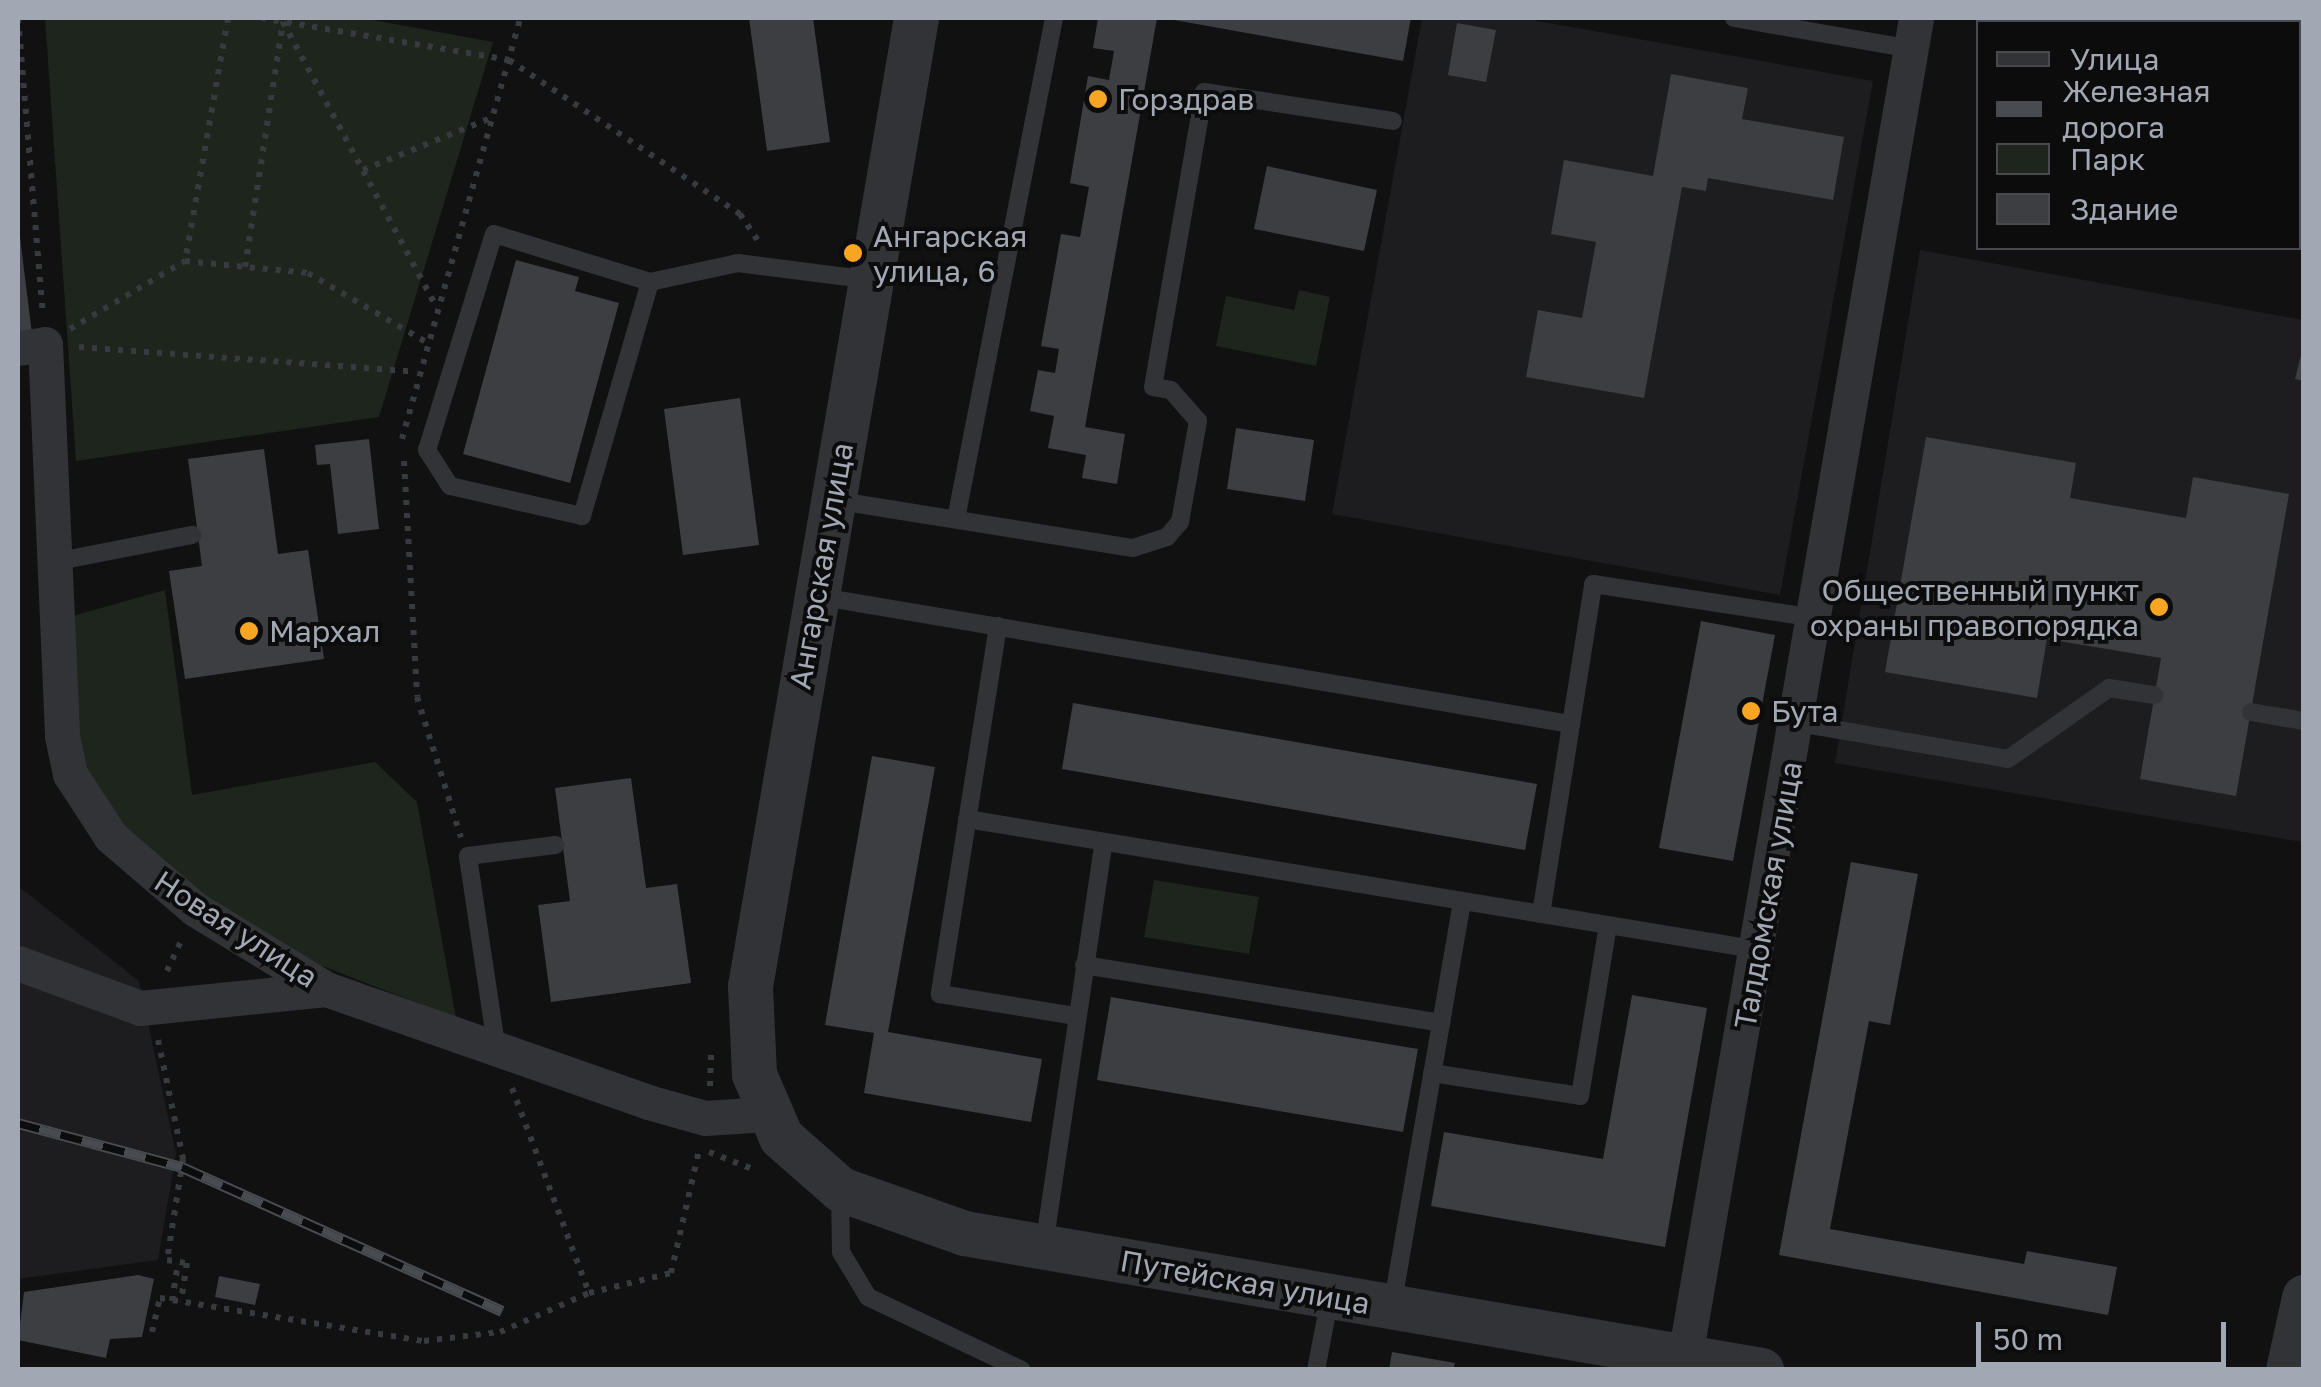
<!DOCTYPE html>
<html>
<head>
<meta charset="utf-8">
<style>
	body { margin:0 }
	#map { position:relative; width:2321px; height:1387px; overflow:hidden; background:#111112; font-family:"Golos Text",sans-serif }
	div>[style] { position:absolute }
	.built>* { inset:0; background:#1d1d1f }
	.green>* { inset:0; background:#1d251d }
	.building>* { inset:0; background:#3d3e42 }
	.path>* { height:6px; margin-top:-3px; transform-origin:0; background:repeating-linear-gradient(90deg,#373a3e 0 5px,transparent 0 13px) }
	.service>* { height:18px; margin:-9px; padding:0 9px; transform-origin:9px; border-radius:9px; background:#323337 }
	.minor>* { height:35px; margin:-17.5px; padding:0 17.5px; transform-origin:17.5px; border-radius:17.5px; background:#323337 }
	.tertiary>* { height:45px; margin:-22.5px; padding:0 22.5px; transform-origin:22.5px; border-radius:22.5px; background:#323337 }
	.rail>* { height:11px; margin-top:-5.5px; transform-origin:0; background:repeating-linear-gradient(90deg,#0c0c0d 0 22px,#484b50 0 44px); box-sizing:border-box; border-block:2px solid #484b50 }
	.dots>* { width:28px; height:28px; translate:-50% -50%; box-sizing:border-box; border:5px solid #0c0c0d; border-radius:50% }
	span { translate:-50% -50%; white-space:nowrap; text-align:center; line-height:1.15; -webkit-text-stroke:8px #0c0c0d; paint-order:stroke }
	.poi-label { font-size:30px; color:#a1a8b4 }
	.left { translate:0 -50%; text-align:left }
	.right { translate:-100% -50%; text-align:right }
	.street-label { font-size:30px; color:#a1a8b4 }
	.frame { position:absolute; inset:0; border:20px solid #a1a8b4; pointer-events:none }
	.legend { position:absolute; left:1976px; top:20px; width:325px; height:230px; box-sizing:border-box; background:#0c0c0d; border:2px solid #484a50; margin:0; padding:12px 18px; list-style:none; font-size:30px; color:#a1a8b4 }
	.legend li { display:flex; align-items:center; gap:20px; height:50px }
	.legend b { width:50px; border:2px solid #484a50 }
	.scale { position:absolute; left:1976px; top:1322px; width:250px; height:45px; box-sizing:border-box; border:5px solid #a1a8b4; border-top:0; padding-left:12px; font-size:30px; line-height:35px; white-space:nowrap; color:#a1a8b4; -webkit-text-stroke:8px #0c0c0d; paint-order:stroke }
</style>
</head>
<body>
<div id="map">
	<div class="built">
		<div style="clip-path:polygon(1422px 18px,1521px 18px,1873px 81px,1780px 595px,1332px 514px)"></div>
		<div style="clip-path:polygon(1920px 250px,2303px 320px,2303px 842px,1835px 763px)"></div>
		<div style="clip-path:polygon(18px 886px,139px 981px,176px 1154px,158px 1260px,18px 1279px)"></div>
	</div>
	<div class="green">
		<div style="clip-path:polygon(45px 18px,362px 18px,493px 42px,379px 417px,76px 461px)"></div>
		<div style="clip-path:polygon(1299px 290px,1330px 297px,1316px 366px,1216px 346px,1226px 296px,1294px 310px)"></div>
		<div style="clip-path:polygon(165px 590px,192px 795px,375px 762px,417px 802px,456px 1018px,307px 960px,184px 889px,116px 828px,79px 770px,62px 619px)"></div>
		<div style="clip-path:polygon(1154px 880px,1259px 897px,1249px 954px,1144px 937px)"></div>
	</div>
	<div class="building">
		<div style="clip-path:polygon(749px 18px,813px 18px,830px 142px,767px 151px)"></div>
		<div style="clip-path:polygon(1098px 18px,1157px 18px,1085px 427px,1125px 434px,1117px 484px,1082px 478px,1086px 455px,1048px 448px,1054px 416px,1030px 411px,1038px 370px,1055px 373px,1059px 349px,1041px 346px,1061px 234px,1080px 237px,1089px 187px,1070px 183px,1088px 76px,1109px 80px,1114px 51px,1093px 48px)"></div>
		<div style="clip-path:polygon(1163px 18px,1411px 18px,1403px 61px)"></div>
		<div style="clip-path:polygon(1457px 23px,1496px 30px,1486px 82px,1448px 75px)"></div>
		<div style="clip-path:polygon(1671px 74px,1748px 88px,1742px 119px,1844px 137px,1833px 200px,1708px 178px,1706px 191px,1682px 187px,1644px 398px,1526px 377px,1538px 310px,1582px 318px,1596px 242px,1551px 234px,1564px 160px,1653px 176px)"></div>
		<div style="clip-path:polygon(1267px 166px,1377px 190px,1364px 251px,1254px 229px)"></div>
		<div style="clip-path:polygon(20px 237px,32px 334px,18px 336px,18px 238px)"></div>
		<div style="clip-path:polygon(516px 260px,579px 277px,575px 291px,619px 303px,570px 483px,463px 454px)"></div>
		<div style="clip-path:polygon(2304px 343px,2304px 381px,2295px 379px)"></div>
		<div style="clip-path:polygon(740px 398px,759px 545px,683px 555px,664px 409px)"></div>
		<div style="clip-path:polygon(1236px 428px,1314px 440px,1305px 501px,1227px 489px)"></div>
		<div style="clip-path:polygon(1926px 437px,2076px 463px,2070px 498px,2186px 518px,2193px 477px,2289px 494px,2236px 796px,2140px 779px,2161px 658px,2047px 639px,2037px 698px,1885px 672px)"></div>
		<div style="clip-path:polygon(369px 439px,379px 529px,338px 534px,330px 464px,317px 465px,315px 445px)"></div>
		<div style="clip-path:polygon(264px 449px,278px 554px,308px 550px,324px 659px,185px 679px,169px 571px,202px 566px,188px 459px)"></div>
		<div style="clip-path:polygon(1701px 621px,1775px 635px,1733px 861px,1659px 848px)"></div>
		<div style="clip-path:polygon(1073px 703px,1537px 784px,1525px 850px,1062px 769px)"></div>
		<div style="clip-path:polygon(872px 756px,935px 767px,888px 1032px,1042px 1059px,1031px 1122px,864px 1093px,874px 1033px,825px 1025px)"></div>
		<div style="clip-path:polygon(631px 778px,646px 888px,677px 884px,691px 983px,551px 1002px,538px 905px,570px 901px,555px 788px)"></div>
		<div style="clip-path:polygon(1851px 862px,1918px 874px,1890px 1025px,1869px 1021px,1830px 1229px,2024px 1264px,2027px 1251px,2117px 1267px,2108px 1315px,1779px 1255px)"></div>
		<div style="clip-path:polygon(1632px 995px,1707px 1008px,1665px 1247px,1431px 1206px,1444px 1132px,1603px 1159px)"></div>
		<div style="clip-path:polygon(1111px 997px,1418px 1049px,1403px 1132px,1097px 1080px)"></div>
		<div style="clip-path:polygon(138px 1275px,154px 1279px,142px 1337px,110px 1339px,106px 1358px,18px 1340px,24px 1292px)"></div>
		<div style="clip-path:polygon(219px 1276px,260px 1284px,255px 1305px,215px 1297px)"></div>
		<div style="clip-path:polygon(1392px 1352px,1455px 1363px,1453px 1370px,1389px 1370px)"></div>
	</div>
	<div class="path">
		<div style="left:18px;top:18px;width:296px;rotate:85.2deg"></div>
		<div style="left:228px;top:18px;width:247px;rotate:100deg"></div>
		<div style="left:185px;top:261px;width:124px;rotate:5.6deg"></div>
		<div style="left:308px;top:273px;width:137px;rotate:30.3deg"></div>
		<div style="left:261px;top:18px;width:252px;rotate:9.6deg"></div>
		<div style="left:509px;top:60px;width:278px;rotate:33.7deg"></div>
		<div style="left:740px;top:214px;width:32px;rotate:56deg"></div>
		<div style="left:363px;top:170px;width:138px;rotate:-22.1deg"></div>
		<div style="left:245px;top:267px;width:248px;rotate:-81.2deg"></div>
		<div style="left:283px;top:22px;width:320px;rotate:61.7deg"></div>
		<div style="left:70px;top:329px;width:134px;rotate:-30.6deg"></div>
		<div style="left:79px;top:347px;width:338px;rotate:4.2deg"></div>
		<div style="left:402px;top:439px;width:437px;rotate:-74.3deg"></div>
		<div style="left:404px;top:461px;width:236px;rotate:86.8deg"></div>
		<div style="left:417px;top:697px;width:147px;rotate:72.6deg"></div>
		<div style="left:167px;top:971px;width:38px;rotate:-65deg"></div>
		<div style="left:158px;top:1040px;width:122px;rotate:78.1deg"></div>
		<div style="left:183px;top:1159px;width:102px;rotate:99deg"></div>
		<div style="left:167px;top:1260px;width:20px;rotate:9deg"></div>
		<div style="left:187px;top:1263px;width:39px;rotate:99deg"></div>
		<div style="left:710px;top:1086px;width:32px;rotate:-88deg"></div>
		<div style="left:512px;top:1088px;width:219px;rotate:69.4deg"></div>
		<div style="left:709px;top:1152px;width:49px;rotate:21.4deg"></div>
		<div style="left:172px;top:1301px;width:39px;rotate:-81deg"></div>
		<div style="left:152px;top:1332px;width:35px;rotate:-77deg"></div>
		<div style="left:160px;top:1298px;width:267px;rotate:9.3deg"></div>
		<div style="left:424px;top:1341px;width:77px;rotate:-6.8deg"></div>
		<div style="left:500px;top:1332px;width:97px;rotate:-23.7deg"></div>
		<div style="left:589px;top:1293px;width:84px;rotate:-13.7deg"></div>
		<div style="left:671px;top:1273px;width:125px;rotate:-77.1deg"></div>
	</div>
	<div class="service">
		<div style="left:1734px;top:18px;width:180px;rotate:9.9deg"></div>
		<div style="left:650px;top:282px;width:244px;rotate:106.2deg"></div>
		<div style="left:582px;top:516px;width:135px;rotate:-167.2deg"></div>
		<div style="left:450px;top:486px;width:43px;rotate:-122.6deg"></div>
		<div style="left:427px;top:450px;width:226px;rotate:-72.8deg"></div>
		<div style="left:494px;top:234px;width:163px;rotate:17.1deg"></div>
		<div style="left:650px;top:282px;width:90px;rotate:-12.2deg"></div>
		<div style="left:738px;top:263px;width:133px;rotate:7.3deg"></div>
		<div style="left:833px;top:500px;width:304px;rotate:9.1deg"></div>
		<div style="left:1133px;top:548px;width:36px;rotate:-18deg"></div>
		<div style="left:1167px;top:537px;width:20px;rotate:-49deg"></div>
		<div style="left:1180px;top:522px;width:103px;rotate:-79.9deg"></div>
		<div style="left:1198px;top:421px;width:41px;rotate:-131.1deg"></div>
		<div style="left:1171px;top:390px;width:18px;rotate:-171deg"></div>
		<div style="left:1153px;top:387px;width:299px;rotate:-80.2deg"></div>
		<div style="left:1204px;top:92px;width:191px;rotate:8.7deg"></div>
		<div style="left:956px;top:519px;width:510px;rotate:-78.93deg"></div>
		<div style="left:54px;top:562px;width:141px;rotate:-11.1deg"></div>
		<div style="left:816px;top:596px;width:766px;rotate:9.62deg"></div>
		<div style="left:998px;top:626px;width:373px;rotate:99deg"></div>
		<div style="left:940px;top:994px;width:138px;rotate:9.2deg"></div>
		<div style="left:2251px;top:712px;width:54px;rotate:9.6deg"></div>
		<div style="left:1798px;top:723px;width:213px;rotate:9.7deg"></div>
		<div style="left:2008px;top:759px;width:123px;rotate:-35.1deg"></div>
		<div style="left:2109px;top:688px;width:46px;rotate:8.8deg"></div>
		<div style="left:967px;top:819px;width:804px;rotate:9.38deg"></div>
		<div style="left:1541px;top:914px;width:334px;rotate:-81deg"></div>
		<div style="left:1593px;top:584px;width:226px;rotate:8.7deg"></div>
		<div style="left:1084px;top:965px;width:362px;rotate:9.2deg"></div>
		<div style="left:497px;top:1051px;width:197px;rotate:-98.5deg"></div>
		<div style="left:468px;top:856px;width:88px;rotate:-7.2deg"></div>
		<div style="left:1432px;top:1073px;width:150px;rotate:8.8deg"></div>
		<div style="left:1580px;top:1096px;width:173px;rotate:-80.7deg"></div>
		<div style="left:840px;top:1190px;width:62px;rotate:89.1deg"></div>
		<div style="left:841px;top:1252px;width:52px;rotate:59deg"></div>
		<div style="left:868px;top:1297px;width:170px;rotate:25.4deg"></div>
		<div style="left:1044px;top:1246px;width:408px;rotate:-81.6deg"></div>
		<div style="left:1392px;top:1307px;width:412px;rotate:-80.2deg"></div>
		<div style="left:1316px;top:1370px;width:74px;rotate:-79.1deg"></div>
	</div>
	<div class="minor">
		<div style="left:18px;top:348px;width:27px;rotate:-8deg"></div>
		<div style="left:45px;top:344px;width:392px;rotate:87.5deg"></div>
		<div style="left:62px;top:736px;width:39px;rotate:78deg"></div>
		<div style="left:70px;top:774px;width:75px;rotate:56.9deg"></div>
		<div style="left:111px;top:837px;width:111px;rotate:40.6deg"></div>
		<div style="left:195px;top:909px;width:153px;rotate:31.4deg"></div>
		<div style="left:326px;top:989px;width:341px;rotate:19.3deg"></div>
		<div style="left:648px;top:1102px;width:59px;rotate:15.7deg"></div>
		<div style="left:705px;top:1118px;width:61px;rotate:-3.8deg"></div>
		<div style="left:18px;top:963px;width:130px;rotate:20.2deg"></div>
		<div style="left:140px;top:1008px;width:187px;rotate:-5.8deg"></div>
		<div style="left:1685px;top:1356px;width:1358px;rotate:-80.2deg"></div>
	</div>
	<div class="tertiary">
		<div style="left:916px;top:18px;width:982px;rotate:99.73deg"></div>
		<div style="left:750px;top:986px;width:88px;rotate:87.4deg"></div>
		<div style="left:754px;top:1074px;width:69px;rotate:66.8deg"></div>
		<div style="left:781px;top:1137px;width:79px;rotate:41.4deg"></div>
		<div style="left:840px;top:1189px;width:132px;rotate:19.5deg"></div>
		<div style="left:964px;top:1233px;width:809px;rotate:9.75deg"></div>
		<div style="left:2288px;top:1370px;width:75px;rotate:-77.6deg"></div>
	</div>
	<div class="rail">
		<div style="left:18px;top:1123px;width:170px;rotate:15deg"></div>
		<div style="left:182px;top:1167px;width:351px;rotate:24.2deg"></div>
	</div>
	<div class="dots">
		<div style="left:1098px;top:99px;background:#f8a523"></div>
		<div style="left:853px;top:253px;background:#f8a523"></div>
		<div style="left:2159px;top:607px;background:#f8a523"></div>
		<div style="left:249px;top:631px;background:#f8a523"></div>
		<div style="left:1751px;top:711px;background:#f8a523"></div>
	</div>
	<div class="poi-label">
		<span class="left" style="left:1118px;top:99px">Горздрав</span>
		<span class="left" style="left:873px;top:253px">Ангарская<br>улица, 6</span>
		<span class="right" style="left:2139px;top:607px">Общественный пункт<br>охраны правопорядка</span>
		<span class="left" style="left:269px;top:631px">Мархал</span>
		<span class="left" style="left:1771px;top:711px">Бута</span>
	</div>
	<div class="street-label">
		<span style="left:821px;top:566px;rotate:-80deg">Ангарская улица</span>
		<span style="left:1768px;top:895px;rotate:-80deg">Талдомская улица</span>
		<span style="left:236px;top:929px;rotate:33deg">Новая улица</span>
		<span style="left:1245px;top:1282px;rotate:10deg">Путейская улица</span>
	</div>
	<div class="frame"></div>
	<ul class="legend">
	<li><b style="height:12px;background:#323337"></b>Улица</li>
	<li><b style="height:12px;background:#484b50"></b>Железная дорога</li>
	<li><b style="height:28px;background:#1d251d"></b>Парк</li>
	<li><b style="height:28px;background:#3d3e42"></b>Здание</li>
	</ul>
	<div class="scale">50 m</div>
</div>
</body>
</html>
